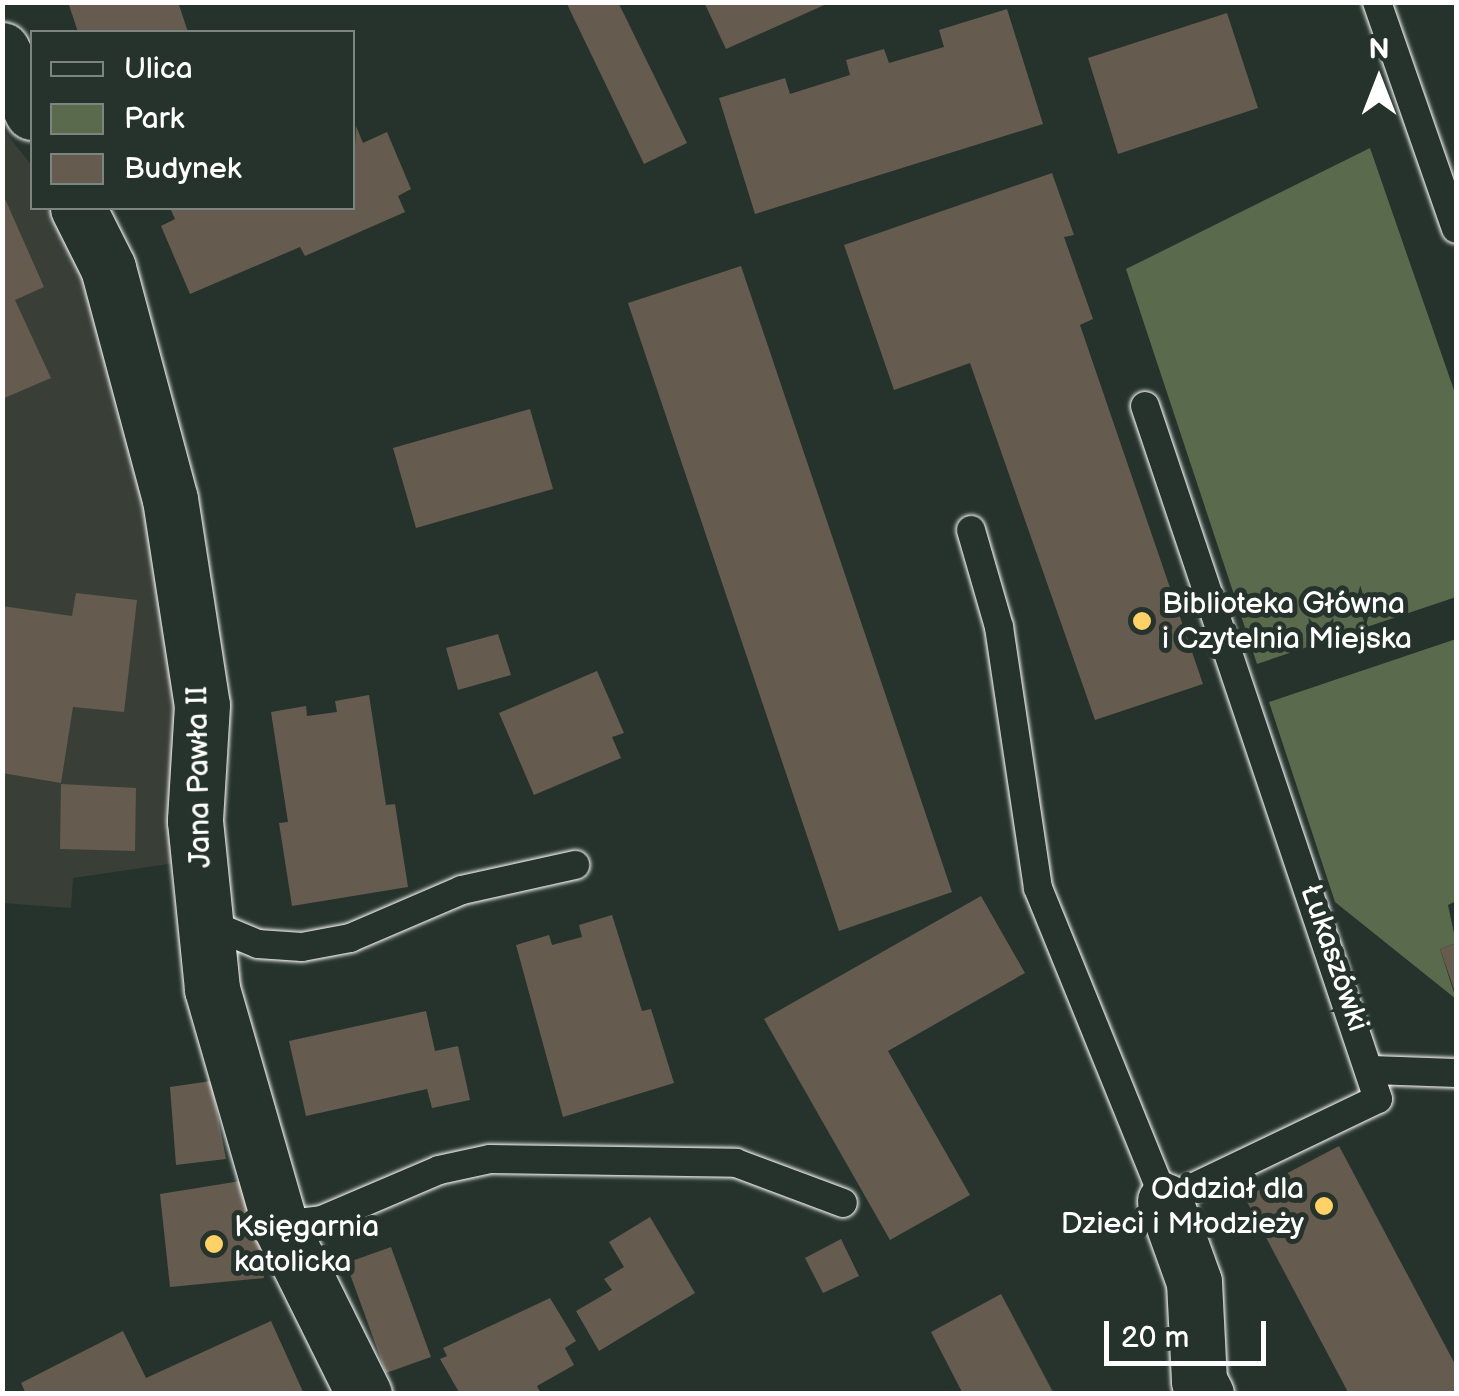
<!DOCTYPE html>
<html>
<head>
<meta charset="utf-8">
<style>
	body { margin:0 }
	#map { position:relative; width:1459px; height:1396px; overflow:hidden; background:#26332d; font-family:"Balsamiq Sans",sans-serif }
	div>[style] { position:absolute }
	.built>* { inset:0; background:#393f37 }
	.green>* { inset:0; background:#5a6b4d }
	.building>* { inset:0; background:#655b4f }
	.roads { filter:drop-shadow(0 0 2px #fff) drop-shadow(0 0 2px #fff) }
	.lane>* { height:28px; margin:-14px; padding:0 14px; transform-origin:14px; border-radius:14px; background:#26332d }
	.street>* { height:55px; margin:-27.5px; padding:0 27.5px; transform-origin:27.5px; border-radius:27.5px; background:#26332d }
	.dots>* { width:28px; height:28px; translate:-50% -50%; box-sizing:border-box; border:5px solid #26332d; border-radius:50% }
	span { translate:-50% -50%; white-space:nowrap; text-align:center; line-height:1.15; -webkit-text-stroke:10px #26332d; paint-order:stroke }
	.poi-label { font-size:30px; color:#fff }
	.left { translate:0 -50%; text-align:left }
	.right { translate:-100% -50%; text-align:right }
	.street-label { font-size:30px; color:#fff }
	.frame { position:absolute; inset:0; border:5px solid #fff; pointer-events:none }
	.legend { position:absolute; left:30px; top:30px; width:325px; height:180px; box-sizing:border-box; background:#26332d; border:2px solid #7d8581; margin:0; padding:12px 18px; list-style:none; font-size:30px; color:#fff }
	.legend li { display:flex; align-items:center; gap:20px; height:50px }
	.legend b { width:50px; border:2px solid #7d8581 }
	.north { position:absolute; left:1329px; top:30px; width:100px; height:100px; -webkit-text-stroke:8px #26332d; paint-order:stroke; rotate:0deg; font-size:28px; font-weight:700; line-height:40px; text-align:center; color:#fff }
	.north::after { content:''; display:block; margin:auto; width:35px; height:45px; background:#fff; clip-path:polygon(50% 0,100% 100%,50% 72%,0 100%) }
	.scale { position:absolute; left:1104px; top:1321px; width:162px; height:45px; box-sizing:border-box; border:5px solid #fff; border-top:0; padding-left:12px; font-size:30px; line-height:35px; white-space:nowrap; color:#fff; -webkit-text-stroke:8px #26332d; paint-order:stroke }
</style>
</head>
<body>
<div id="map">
	<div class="built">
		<div style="clip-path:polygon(2px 128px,32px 166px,32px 208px,58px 208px,68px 228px,167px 560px,182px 862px,73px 878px,71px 908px,3px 903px)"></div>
	</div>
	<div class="green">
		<div style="clip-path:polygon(1370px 148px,1456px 396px,1456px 597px,1257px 664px,1126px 269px)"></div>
		<div style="clip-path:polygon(1456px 639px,1456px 901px,1448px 905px,1456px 943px,1440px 949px,1456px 999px,1335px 902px,1269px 702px)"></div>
	</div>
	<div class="building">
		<div style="clip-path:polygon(68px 2px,178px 2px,188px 32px,78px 32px)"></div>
		<div style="clip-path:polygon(566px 2px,618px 2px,687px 143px,644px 164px)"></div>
		<div style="clip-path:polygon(704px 2px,831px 2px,726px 49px)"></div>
		<div style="clip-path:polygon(1007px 9px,1043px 124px,755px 214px,719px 98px,785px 78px,790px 94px,850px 75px,846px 60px,884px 49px,889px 63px,944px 47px,939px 30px)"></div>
		<div style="clip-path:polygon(1227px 13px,1258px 108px,1118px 154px,1088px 58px)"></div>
		<div style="clip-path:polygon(356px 126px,363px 143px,387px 132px,411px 189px,398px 196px,405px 212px,305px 256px,300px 247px,190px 294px,161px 226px,175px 219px,170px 208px,352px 208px)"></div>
		<div style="clip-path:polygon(1052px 173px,1074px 235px,1064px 237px,1093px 319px,1080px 325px,1203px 684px,1095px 720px,970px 363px,894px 390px,844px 245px)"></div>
		<div style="clip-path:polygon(2px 192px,44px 287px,15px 300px,51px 378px,2px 399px)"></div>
		<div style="clip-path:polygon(741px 266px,952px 892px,839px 931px,628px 303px)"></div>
		<div style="clip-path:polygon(530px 409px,553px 489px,416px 528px,393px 448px)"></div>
		<div style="clip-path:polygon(76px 593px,137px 600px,124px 712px,73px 707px,61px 783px,2px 773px,2px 606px,72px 616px)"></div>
		<div style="clip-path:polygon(498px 634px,511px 675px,458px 690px,446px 648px)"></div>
		<div style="clip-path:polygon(597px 671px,624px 733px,612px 737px,621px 758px,534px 795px,499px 713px)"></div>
		<div style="clip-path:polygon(369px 695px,386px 805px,395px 804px,408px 887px,292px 906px,279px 823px,288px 822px,271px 712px,306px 706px,307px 716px,337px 712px,335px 701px)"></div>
		<div style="clip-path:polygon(61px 784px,136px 788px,135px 851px,60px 849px)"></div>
		<div style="clip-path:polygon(981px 896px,1025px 973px,888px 1051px,970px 1195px,890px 1240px,764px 1019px)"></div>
		<div style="clip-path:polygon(612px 915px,642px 1011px,651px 1009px,674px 1083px,563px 1117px,516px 945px,549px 935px,552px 945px,582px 937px,579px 925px)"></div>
		<div style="clip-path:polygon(1456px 943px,1456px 995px,1440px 949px)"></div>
		<div style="clip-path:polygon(426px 1011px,435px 1051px,458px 1046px,470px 1100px,432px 1108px,427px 1089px,306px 1116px,289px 1041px)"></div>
		<div style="clip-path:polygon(211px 1081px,226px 1159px,176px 1165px,170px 1087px)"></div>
		<div style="clip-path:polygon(1339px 1146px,1456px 1366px,1456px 1394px,1349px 1394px,1244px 1196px)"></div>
		<div style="clip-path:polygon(253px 1179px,264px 1278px,170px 1287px,160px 1194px)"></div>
		<div style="clip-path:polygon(650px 1217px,695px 1293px,599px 1351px,576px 1311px,612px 1290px,604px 1279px,624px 1267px,609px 1242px)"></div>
		<div style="clip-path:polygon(841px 1239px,859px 1276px,823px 1293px,805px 1258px)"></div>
		<div style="clip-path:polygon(391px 1247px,431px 1357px,386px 1373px,346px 1263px)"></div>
		<div style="clip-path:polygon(1001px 1294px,1054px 1394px,963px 1394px,931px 1332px)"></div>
		<div style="clip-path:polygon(550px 1298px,576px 1341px,565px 1348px,574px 1365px,537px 1386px,541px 1394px,460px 1394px,440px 1359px,447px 1356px,443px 1348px)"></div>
		<div style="clip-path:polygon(271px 1321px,304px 1394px,26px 1394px,21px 1383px,123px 1331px,146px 1378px)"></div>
	</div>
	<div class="roads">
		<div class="lane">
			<div style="left:1377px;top:2px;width:240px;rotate:70.8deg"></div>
			<div style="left:971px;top:530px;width:101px;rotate:73.9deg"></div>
			<div style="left:999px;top:627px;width:264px;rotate:81.5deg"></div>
			<div style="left:1038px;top:888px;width:338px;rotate:67.9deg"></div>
			<div style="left:1165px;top:1201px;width:236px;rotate:-25.6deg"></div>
			<div style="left:1378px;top:1099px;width:731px;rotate:-108.58deg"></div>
			<div style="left:205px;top:922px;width:57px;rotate:22.5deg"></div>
			<div style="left:258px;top:944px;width:44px;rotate:3.9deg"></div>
			<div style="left:302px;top:947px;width:49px;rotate:-10.6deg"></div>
			<div style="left:350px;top:938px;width:122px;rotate:-23.2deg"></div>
			<div style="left:462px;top:890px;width:116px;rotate:-12.5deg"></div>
			<div style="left:1372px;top:1070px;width:84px;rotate:2deg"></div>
			<div style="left:280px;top:1225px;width:42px;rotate:-6.8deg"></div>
			<div style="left:322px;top:1220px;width:127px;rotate:-23.1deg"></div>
			<div style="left:439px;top:1170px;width:52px;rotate:-12.2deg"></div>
			<div style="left:490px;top:1159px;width:246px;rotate:0.9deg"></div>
			<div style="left:736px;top:1163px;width:114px;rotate:20.5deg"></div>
		</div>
		<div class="street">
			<div style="left:2px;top:50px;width:69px;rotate:64.2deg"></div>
			<div style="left:78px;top:208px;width:67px;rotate:63.4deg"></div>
			<div style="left:108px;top:268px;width:239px;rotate:75deg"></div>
			<div style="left:170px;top:499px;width:208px;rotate:81.2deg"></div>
			<div style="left:202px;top:705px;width:116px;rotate:93.5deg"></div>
			<div style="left:195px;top:821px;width:169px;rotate:84.2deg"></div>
			<div style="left:212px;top:989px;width:246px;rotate:73.9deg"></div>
			<div style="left:280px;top:1225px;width:189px;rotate:63.6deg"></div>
			<div style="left:1165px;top:1201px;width:86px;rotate:70.3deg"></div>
			<div style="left:1194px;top:1282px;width:99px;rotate:87.1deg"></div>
			<div style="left:1199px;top:1381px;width:15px;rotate:62deg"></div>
		</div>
	</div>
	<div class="dots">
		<div style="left:1142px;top:621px;background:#ffd166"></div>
		<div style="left:1324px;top:1206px;background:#ffd166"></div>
		<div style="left:214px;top:1244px;background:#ffd166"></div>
	</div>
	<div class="poi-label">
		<span class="left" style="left:1162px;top:621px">Biblioteka Główna<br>i Czytelnia Miejska</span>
		<span class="right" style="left:1304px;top:1206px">Oddział dla<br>Dzieci i Młodzieży</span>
		<span class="left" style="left:234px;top:1244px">Księgarnia<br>katolicka</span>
	</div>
	<div class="street-label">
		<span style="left:199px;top:777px;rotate:-91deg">Jana Pawła II</span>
		<span style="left:1334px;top:958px;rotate:71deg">Łukaszówki</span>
	</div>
	<div class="frame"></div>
	<ul class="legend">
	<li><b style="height:12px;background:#26332d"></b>Ulica</li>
	<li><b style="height:28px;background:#5a6b4d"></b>Park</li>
	<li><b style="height:28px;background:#655b4f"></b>Budynek</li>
	</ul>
	<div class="north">N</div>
	<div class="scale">20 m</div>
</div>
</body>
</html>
